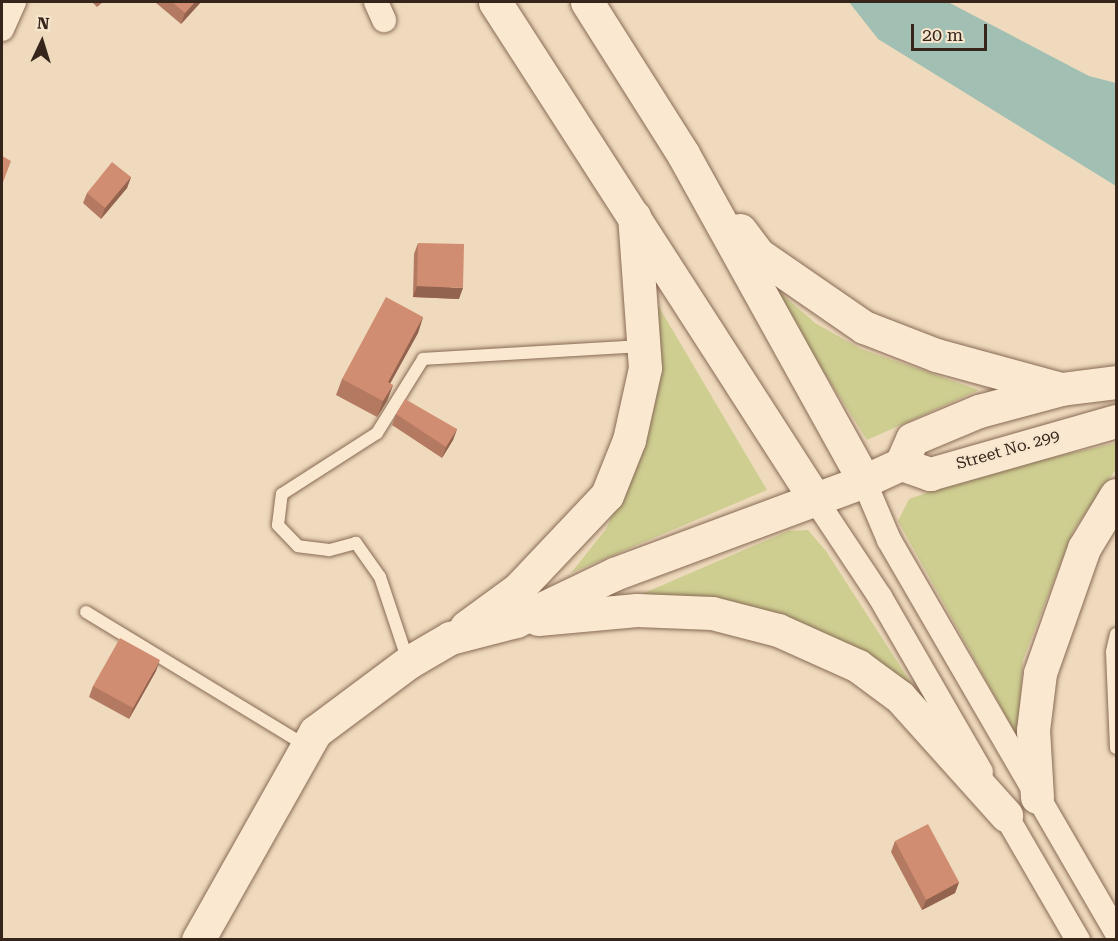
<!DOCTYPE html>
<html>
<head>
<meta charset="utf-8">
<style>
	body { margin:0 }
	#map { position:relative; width:1118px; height:941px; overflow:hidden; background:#efdabd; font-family:"Roboto Serif",serif }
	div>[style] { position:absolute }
	.green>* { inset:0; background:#cece91 }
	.water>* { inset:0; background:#a1c0b3 }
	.roads { filter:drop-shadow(0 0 2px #886a55) drop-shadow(0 0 2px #886a55) }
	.lane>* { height:12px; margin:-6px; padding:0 6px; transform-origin:6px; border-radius:6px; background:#fae9d0 }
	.street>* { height:24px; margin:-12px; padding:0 12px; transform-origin:12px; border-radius:12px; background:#fae9d0 }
	.secondary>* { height:33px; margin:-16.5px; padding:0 16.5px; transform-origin:16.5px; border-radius:16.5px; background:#fae9d0 }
	.wall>* { inset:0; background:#b37961 }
	.shaded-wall>* { inset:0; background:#92634f }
	.building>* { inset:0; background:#d08d71 }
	span { translate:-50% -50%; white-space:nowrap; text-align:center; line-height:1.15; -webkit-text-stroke:4.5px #f7e6cd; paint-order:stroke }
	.street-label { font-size:16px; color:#36251b }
	.frame { position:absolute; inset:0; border:3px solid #36251b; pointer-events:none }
	.north { position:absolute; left:12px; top:12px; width:60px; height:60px; -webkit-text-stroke:4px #f7e6cd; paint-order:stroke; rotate:4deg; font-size:16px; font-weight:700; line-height:24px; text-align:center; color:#36251b }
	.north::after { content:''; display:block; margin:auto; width:21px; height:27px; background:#36251b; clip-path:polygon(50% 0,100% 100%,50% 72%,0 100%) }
	.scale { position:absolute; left:911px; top:24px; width:76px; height:27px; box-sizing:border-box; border:3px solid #36251b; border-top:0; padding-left:8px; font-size:18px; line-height:21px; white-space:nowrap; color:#36251b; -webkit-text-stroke:4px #f7e6cd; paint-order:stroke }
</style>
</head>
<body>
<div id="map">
	<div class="green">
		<div style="clip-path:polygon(765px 279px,815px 323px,861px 349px,979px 390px,867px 440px)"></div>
		<div style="clip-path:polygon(653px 297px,767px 490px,571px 573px,606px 529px,642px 448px,656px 400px)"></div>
		<div style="clip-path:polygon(1116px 443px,1116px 469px,1073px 531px,1023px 660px,1018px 738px,898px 521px,909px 499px,984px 473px)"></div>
		<div style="clip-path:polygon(808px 530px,826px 551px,931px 714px,873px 668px,614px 606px,788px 531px)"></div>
	</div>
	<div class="water">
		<div style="clip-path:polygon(849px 2px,948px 2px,1089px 76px,1116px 83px,1116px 186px,878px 39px)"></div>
	</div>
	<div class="roads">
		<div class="lane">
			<div style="left:86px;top:612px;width:258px;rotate:31.3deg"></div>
			<div style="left:1116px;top:634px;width:18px;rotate:103deg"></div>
			<div style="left:1112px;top:652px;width:96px;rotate:87.6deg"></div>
			<div style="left:408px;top:661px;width:89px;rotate:-108.4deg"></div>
			<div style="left:380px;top:577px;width:42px;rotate:-125.2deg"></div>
			<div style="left:356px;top:543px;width:28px;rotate:165deg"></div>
			<div style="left:329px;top:550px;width:31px;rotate:-173deg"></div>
			<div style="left:298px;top:546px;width:29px;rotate:-134deg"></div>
			<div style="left:278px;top:525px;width:31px;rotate:-83deg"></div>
			<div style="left:282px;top:494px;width:113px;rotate:-32.7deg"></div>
			<div style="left:377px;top:433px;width:87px;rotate:-58.1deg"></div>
			<div style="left:423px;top:359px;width:218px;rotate:-3.4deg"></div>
		</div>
		<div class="street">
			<div style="left:376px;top:2px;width:20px;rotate:66deg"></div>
			<div style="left:2px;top:29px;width:30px;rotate:-66deg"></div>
			<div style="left:864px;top:481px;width:64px;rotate:67deg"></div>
			<div style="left:889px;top:540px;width:453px;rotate:59.9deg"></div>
			<div style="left:815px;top:499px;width:118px;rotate:56.4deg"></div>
			<div style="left:880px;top:597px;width:202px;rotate:60deg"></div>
			<div style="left:998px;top:802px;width:160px;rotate:59.9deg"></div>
		</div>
		<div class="secondary">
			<div style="left:495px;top:2px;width:591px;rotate:57.22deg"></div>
			<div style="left:587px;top:2px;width:180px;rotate:57.7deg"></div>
			<div style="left:683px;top:154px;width:374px;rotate:61deg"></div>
			<div style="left:740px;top:230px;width:30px;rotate:53deg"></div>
			<div style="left:758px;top:254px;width:129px;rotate:34.6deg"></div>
			<div style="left:864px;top:327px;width:77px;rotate:21.3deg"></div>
			<div style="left:936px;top:355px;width:129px;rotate:15.3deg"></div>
			<div style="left:901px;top:464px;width:31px;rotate:19deg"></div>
			<div style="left:930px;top:474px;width:193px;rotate:-15.9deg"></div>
			<div style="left:538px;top:619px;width:99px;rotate:-5.2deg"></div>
			<div style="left:637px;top:610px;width:75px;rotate:2.3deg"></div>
			<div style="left:712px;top:613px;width:68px;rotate:14.4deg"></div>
			<div style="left:778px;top:630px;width:88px;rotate:24.2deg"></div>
			<div style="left:858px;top:666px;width:52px;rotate:36.4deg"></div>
			<div style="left:900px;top:697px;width:159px;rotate:48.1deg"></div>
			<div style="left:466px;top:627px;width:64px;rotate:-36.2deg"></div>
			<div style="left:518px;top:589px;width:129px;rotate:-46.6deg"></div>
			<div style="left:607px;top:495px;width:59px;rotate:-68.2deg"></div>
			<div style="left:629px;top:440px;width:74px;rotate:-77.5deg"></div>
			<div style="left:645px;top:368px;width:152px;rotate:-94.1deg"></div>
			<div style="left:1037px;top:797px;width:67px;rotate:-93.4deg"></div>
			<div style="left:1033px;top:730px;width:57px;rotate:-83deg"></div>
			<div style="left:1040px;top:673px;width:133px;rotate:-70.6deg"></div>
			<div style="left:1084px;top:548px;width:62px;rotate:-58.9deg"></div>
			<div style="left:198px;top:940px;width:239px;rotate:-60.6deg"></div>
			<div style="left:315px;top:732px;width:117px;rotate:-36.7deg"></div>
			<div style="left:409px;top:662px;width:48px;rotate:-30.3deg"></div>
			<div style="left:450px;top:638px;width:68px;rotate:-14.4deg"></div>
			<div style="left:516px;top:621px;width:109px;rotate:-25.6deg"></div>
			<div style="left:614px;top:574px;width:267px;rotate:-20.4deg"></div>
			<div style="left:864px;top:481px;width:41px;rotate:-24.7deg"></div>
			<div style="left:901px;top:464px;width:27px;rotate:-66deg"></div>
			<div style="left:912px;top:439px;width:73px;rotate:-22.7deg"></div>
			<div style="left:979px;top:411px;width:85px;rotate:-15deg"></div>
			<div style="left:1061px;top:389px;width:55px;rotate:-7.3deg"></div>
		</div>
	</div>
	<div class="wall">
		<div style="clip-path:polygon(92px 2px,103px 2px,97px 7px)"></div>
		<div style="clip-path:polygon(155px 2px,201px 2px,181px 24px)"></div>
		<div style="clip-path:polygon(131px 177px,127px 188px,101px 219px,83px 203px,87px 193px)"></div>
		<div style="clip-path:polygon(418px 243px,459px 299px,413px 297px,414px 254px)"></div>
		<div style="clip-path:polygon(423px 317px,418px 333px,390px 384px,393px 385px,387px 401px,377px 417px,336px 395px,342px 379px)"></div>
		<div style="clip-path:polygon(396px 414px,457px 429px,453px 440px,442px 458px,392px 425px)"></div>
		<div style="clip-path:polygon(156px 671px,129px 719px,89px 697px,93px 686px)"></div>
		<div style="clip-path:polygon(895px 841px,959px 882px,955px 893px,922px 910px,891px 852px)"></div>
	</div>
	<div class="shaded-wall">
		<div style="clip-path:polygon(195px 2px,201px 2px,181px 24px,185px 13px)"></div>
		<div style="clip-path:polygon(131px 177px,127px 188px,101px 219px,105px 208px)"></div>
		<div style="clip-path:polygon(417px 286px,463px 288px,459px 299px,413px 297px)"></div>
		<div style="clip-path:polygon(423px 317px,418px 333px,382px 398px,388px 382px)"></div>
		<div style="clip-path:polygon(393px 385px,387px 401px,377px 417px,383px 401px)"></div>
		<div style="clip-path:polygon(457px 429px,453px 440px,442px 458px,446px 447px)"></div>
		<div style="clip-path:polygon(160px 660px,156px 671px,129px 719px,133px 708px)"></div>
		<div style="clip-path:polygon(959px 882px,955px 893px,922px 910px,926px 900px)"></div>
	</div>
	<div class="building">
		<div style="clip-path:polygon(172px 2px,195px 2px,185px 13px)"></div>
		<div style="clip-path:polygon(2px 156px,11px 161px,2px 185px)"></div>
		<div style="clip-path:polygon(112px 162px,131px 177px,105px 208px,87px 193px)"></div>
		<div style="clip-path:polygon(418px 243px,464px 244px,463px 288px,417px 286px)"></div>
		<div style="clip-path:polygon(386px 297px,423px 317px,388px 382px,393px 385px,383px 401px,342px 379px)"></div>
		<div style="clip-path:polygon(405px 399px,457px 429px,446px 447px,396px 414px)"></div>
		<div style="clip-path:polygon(120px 638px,160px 660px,133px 708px,93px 686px)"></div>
		<div style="clip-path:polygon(928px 824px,959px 882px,926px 900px,895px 841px)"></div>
	</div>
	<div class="street-label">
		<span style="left:1008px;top:450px;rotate:-16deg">Street No. 299</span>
	</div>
	<div class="frame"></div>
	<div class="north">N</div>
	<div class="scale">20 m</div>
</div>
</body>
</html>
